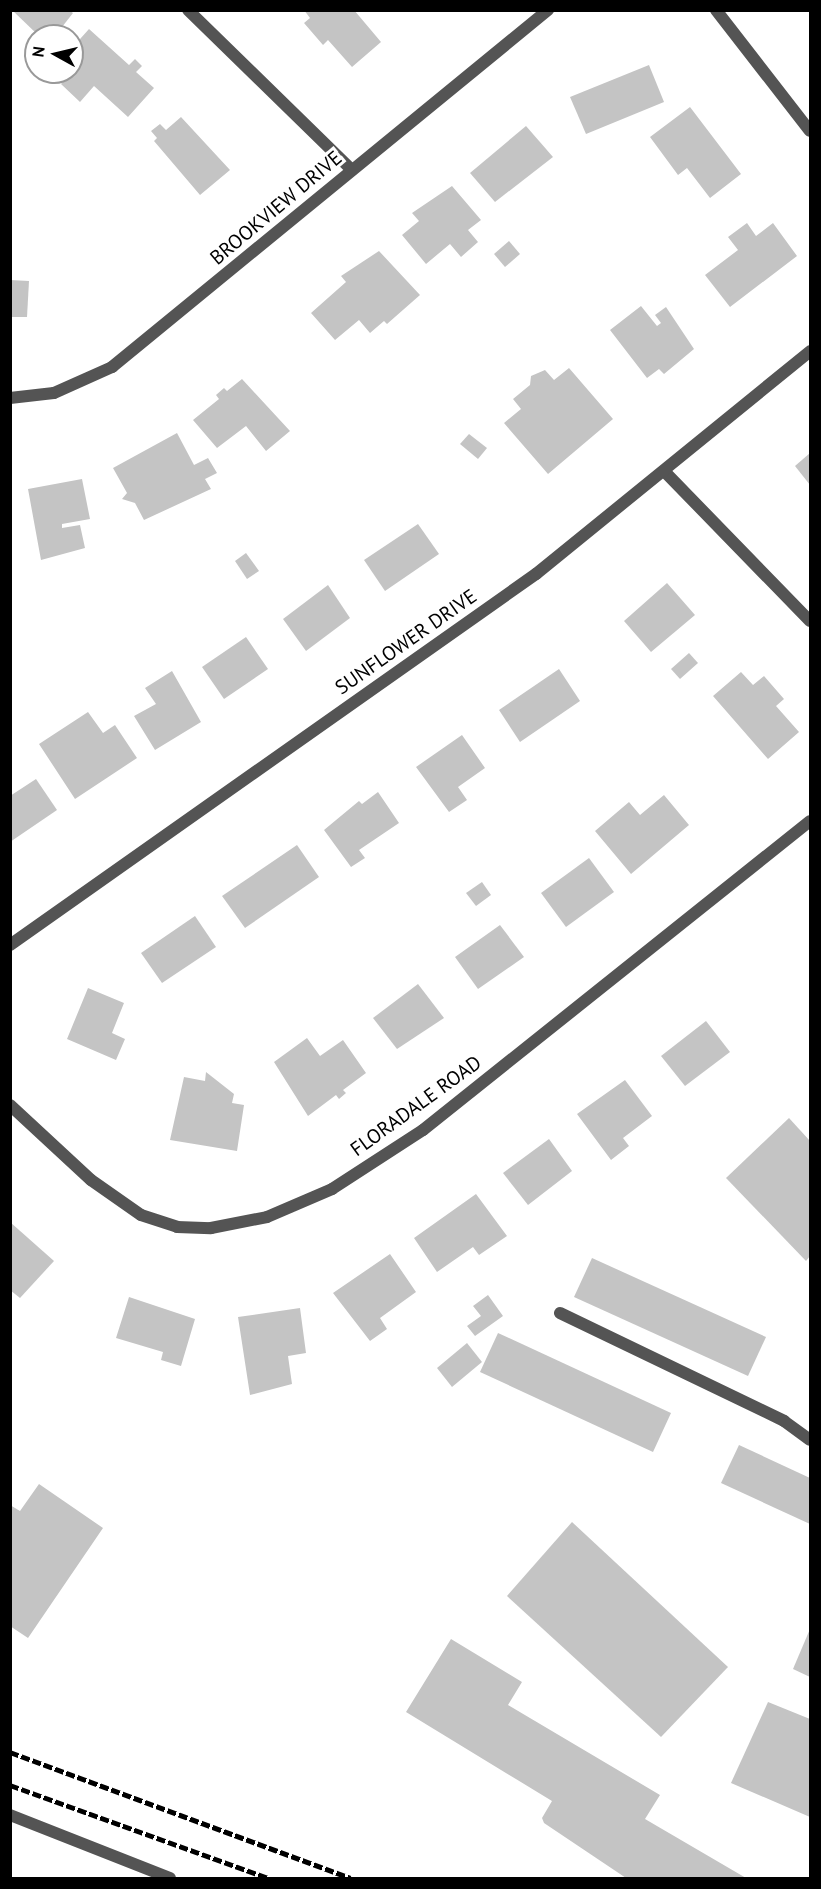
<!DOCTYPE html>
<html>
<head>
<meta charset="utf-8">
<style>
	body { margin:0 }
	#map { position:relative; width:821px; height:1889px; overflow:hidden; background:#fff; font-family:"PT Sans",sans-serif }
	div>[style] { position:absolute }
	.building>* { inset:0; background:#c4c4c4 }
	.service>* { height:12px; margin:-6px; padding:0 6px; transform-origin:6px; border-radius:6px; background:#545454 }
	.minor>* { height:12px; margin:-6px; padding:0 6px; transform-origin:6px; border-radius:6px; background:#545454 }
	.rail>* { height:4.5px; margin-top:-2.25px; transform-origin:0; background:repeating-linear-gradient(90deg,#000 0 9px,transparent 0 12px) }
	span { translate:-50% -50%; white-space:nowrap; text-align:center; line-height:1.15; -webkit-text-stroke:6px #fff; paint-order:stroke }
	.street-label { font-size:20px; color:#000 }
	.frame { position:absolute; inset:0; border:12px solid #000; pointer-events:none }
	.north { position:absolute; left:24px; top:24px; width:60px; height:60px; box-sizing:border-box; background:#fff; border:2px solid #999; border-radius:50%; rotate:278deg; font-size:16px; font-weight:700; line-height:24px; text-align:center; color:#000 }
	.north::after { content:''; display:block; margin:auto; width:21px; height:27px; background:#000; clip-path:polygon(50% 0,100% 100%,50% 72%,0 100%) }
</style>
</head>
<body>
<div id="map">
	<div class="building">
		<div style="clip-path:polygon(12px 10px,69px 10px,73px 13px,55px 36px,39px 36px)"></div>
		<div style="clip-path:polygon(304px 10px,354px 10px,381px 42px,352px 67px,328px 40px,323px 45px,304px 23px,310px 18px)"></div>
		<div style="clip-path:polygon(89px 29px,129px 65px,135px 59px,142px 66px,136px 72px,154px 88px,128px 117px,94px 86px,80px 102px,61px 84px,75px 69px,72px 48px)"></div>
		<div style="clip-path:polygon(649px 65px,664px 102px,586px 134px,570px 97px)"></div>
		<div style="clip-path:polygon(690px 107px,741px 174px,710px 198px,687px 168px,678px 175px,650px 137px)"></div>
		<div style="clip-path:polygon(181px 117px,230px 170px,200px 195px,154px 141px,157px 138px,151px 131px,160px 124px,166px 130px)"></div>
		<div style="clip-path:polygon(526px 126px,553px 157px,495px 202px,470px 173px)"></div>
		<div style="clip-path:polygon(452px 186px,481px 220px,468px 230px,478px 242px,461px 257px,450px 244px,426px 264px,402px 235px,419px 221px,412px 213px)"></div>
		<div style="clip-path:polygon(747px 223px,756px 236px,773px 223px,797px 256px,730px 307px,705px 275px,738px 250px,728px 237px)"></div>
		<div style="clip-path:polygon(509px 241px,520px 254px,505px 267px,494px 254px)"></div>
		<div style="clip-path:polygon(379px 251px,420px 295px,387px 324px,384px 321px,370px 333px,359px 320px,335px 340px,311px 313px,346px 282px,341px 276px)"></div>
		<div style="clip-path:polygon(10px 280px,29px 281px,27px 317px,10px 317px)"></div>
		<div style="clip-path:polygon(641px 306px,657px 326px,661px 323px,655px 315px,666px 307px,694px 349px,664px 374px,659px 369px,647px 378px,610px 330px)"></div>
		<div style="clip-path:polygon(569px 368px,613px 419px,548px 474px,504px 423px,521px 409px,513px 399px,530px 385px,531px 376px,545px 370px,554px 380px)"></div>
		<div style="clip-path:polygon(242px 379px,290px 431px,266px 451px,246px 426px,217px 448px,193px 420px,219px 399px,216px 395px,224px 388px,227px 391px)"></div>
		<div style="clip-path:polygon(177px 433px,194px 465px,208px 458px,217px 473px,205px 479px,211px 489px,144px 520px,135px 503px,122px 499px,127px 493px,113px 468px)"></div>
		<div style="clip-path:polygon(469px 434px,487px 448px,478px 459px,460px 444px)"></div>
		<div style="clip-path:polygon(810px 453px,810px 485px,795px 466px)"></div>
		<div style="clip-path:polygon(82px 479px,90px 519px,62px 524px,62px 528px,80px 525px,85px 548px,41px 560px,28px 489px)"></div>
		<div style="clip-path:polygon(418px 524px,439px 554px,385px 591px,364px 560px)"></div>
		<div style="clip-path:polygon(246px 553px,259px 571px,247px 579px,235px 561px)"></div>
		<div style="clip-path:polygon(667px 583px,695px 615px,651px 652px,624px 621px)"></div>
		<div style="clip-path:polygon(328px 585px,350px 618px,306px 651px,283px 619px)"></div>
		<div style="clip-path:polygon(246px 637px,268px 669px,224px 699px,202px 667px)"></div>
		<div style="clip-path:polygon(689px 653px,698px 663px,680px 679px,671px 669px)"></div>
		<div style="clip-path:polygon(559px 669px,580px 701px,520px 742px,499px 710px)"></div>
		<div style="clip-path:polygon(172px 671px,201px 722px,155px 750px,134px 716px,156px 704px,145px 688px)"></div>
		<div style="clip-path:polygon(741px 672px,753px 685px,764px 676px,784px 699px,776px 706px,799px 732px,768px 759px,713px 696px)"></div>
		<div style="clip-path:polygon(88px 712px,103px 733px,115px 725px,137px 758px,75px 799px,39px 744px)"></div>
		<div style="clip-path:polygon(462px 735px,485px 768px,458px 787px,467px 800px,449px 812px,416px 767px)"></div>
		<div style="clip-path:polygon(36px 779px,57px 810px,10px 842px,10px 796px)"></div>
		<div style="clip-path:polygon(378px 792px,399px 823px,359px 850px,365px 858px,351px 867px,324px 830px,359px 801px,362px 804px)"></div>
		<div style="clip-path:polygon(664px 795px,689px 825px,631px 874px,595px 831px,629px 802px,640px 815px)"></div>
		<div style="clip-path:polygon(297px 845px,319px 877px,245px 928px,222px 896px)"></div>
		<div style="clip-path:polygon(589px 858px,614px 892px,566px 927px,541px 893px)"></div>
		<div style="clip-path:polygon(482px 882px,491px 895px,476px 906px,466px 893px)"></div>
		<div style="clip-path:polygon(195px 916px,216px 947px,162px 983px,141px 953px)"></div>
		<div style="clip-path:polygon(500px 925px,524px 957px,478px 989px,455px 957px)"></div>
		<div style="clip-path:polygon(418px 984px,444px 1018px,397px 1049px,373px 1018px)"></div>
		<div style="clip-path:polygon(88px 988px,124px 1003px,112px 1033px,125px 1039px,116px 1060px,67px 1039px)"></div>
		<div style="clip-path:polygon(706px 1021px,730px 1052px,685px 1086px,661px 1056px)"></div>
		<div style="clip-path:polygon(307px 1038px,320px 1056px,343px 1040px,366px 1073px,343px 1090px,346px 1093px,339px 1099px,336px 1095px,308px 1116px,274px 1062px)"></div>
		<div style="clip-path:polygon(206px 1072px,234px 1094px,232px 1103px,244px 1105px,237px 1151px,170px 1140px,184px 1077px,205px 1081px)"></div>
		<div style="clip-path:polygon(625px 1080px,652px 1116px,623px 1138px,629px 1146px,611px 1160px,577px 1114px)"></div>
		<div style="clip-path:polygon(789px 1118px,810px 1141px,810px 1256px,806px 1261px,726px 1178px)"></div>
		<div style="clip-path:polygon(549px 1139px,572px 1171px,528px 1205px,503px 1173px)"></div>
		<div style="clip-path:polygon(476px 1194px,507px 1236px,479px 1255px,473px 1247px,437px 1272px,414px 1238px)"></div>
		<div style="clip-path:polygon(10px 1222px,54px 1261px,20px 1298px,10px 1290px)"></div>
		<div style="clip-path:polygon(390px 1254px,416px 1292px,380px 1318px,387px 1329px,370px 1341px,333px 1293px)"></div>
		<div style="clip-path:polygon(592px 1258px,766px 1337px,748px 1376px,574px 1297px)"></div>
		<div style="clip-path:polygon(488px 1295px,503px 1316px,475px 1336px,467px 1326px,481px 1316px,473px 1306px)"></div>
		<div style="clip-path:polygon(129px 1297px,195px 1319px,181px 1366px,161px 1360px,163px 1352px,116px 1338px)"></div>
		<div style="clip-path:polygon(300px 1308px,306px 1353px,288px 1356px,292px 1384px,250px 1395px,238px 1317px)"></div>
		<div style="clip-path:polygon(498px 1333px,671px 1413px,653px 1452px,480px 1372px)"></div>
		<div style="clip-path:polygon(467px 1343px,482px 1362px,452px 1387px,437px 1368px)"></div>
		<div style="clip-path:polygon(739px 1445px,810px 1478px,810px 1524px,721px 1483px)"></div>
		<div style="clip-path:polygon(39px 1484px,103px 1528px,28px 1638px,10px 1626px,10px 1505px,20px 1511px)"></div>
		<div style="clip-path:polygon(572px 1522px,728px 1667px,661px 1737px,507px 1596px)"></div>
		<div style="clip-path:polygon(810px 1629px,810px 1677px,793px 1669px)"></div>
		<div style="clip-path:polygon(451px 1639px,522px 1682px,508px 1705px,660px 1795px,645px 1819px,746px 1878px,626px 1878px,544px 1823px,542px 1818px,552px 1801px,406px 1712px)"></div>
		<div style="clip-path:polygon(768px 1702px,810px 1719px,810px 1817px,731px 1783px)"></div>
	</div>
	<div class="service">
		<div style="left:560px;top:1313px;width:249px;rotate:25.7deg"></div>
		<div style="left:784px;top:1421px;width:32px;rotate:36deg"></div>
		<div style="left:10px;top:1815px;width:172px;rotate:21.5deg"></div>
	</div>
	<div class="minor">
		<div style="left:188px;top:10px;width:229px;rotate:44.3deg"></div>
		<div style="left:716px;top:10px;width:153px;rotate:52.2deg"></div>
		<div style="left:10px;top:398px;width:44px;rotate:-6.5deg"></div>
		<div style="left:54px;top:393px;width:64px;rotate:-24.1deg"></div>
		<div style="left:112px;top:367px;width:564px;rotate:-39.31deg"></div>
		<div style="left:665px;top:472px;width:208px;rotate:45.8deg"></div>
		<div style="left:10px;top:945px;width:644px;rotate:-35.2deg"></div>
		<div style="left:536px;top:574px;width:353px;rotate:-39.1deg"></div>
		<div style="left:10px;top:1105px;width:110px;rotate:42.8deg"></div>
		<div style="left:91px;top:1180px;width:61px;rotate:35deg"></div>
		<div style="left:141px;top:1215px;width:38px;rotate:18deg"></div>
		<div style="left:177px;top:1227px;width:34px;rotate:2deg"></div>
		<div style="left:211px;top:1228px;width:57px;rotate:-11.1deg"></div>
		<div style="left:267px;top:1217px;width:71px;rotate:-23.3deg"></div>
		<div style="left:332px;top:1189px;width:108px;rotate:-33deg"></div>
		<div style="left:423px;top:1130px;width:495px;rotate:-38.6deg"></div>
	</div>
	<div class="rail">
		<div style="left:10px;top:1752px;width:363px;rotate:20.3deg"></div>
		<div style="left:10px;top:1785px;width:274px;rotate:19.8deg"></div>
	</div>
	<div class="street-label">
		<span style="left:276px;top:208px;rotate:-40deg">BROOKVIEW DRIVE</span>
		<span style="left:406px;top:642px;rotate:-35deg">SUNFLOWER DRIVE</span>
		<span style="left:416px;top:1106px;rotate:-36deg">FLORADALE ROAD</span>
	</div>
	<div class="frame"></div>
	<div class="north">N</div>
</div>
</body>
</html>
